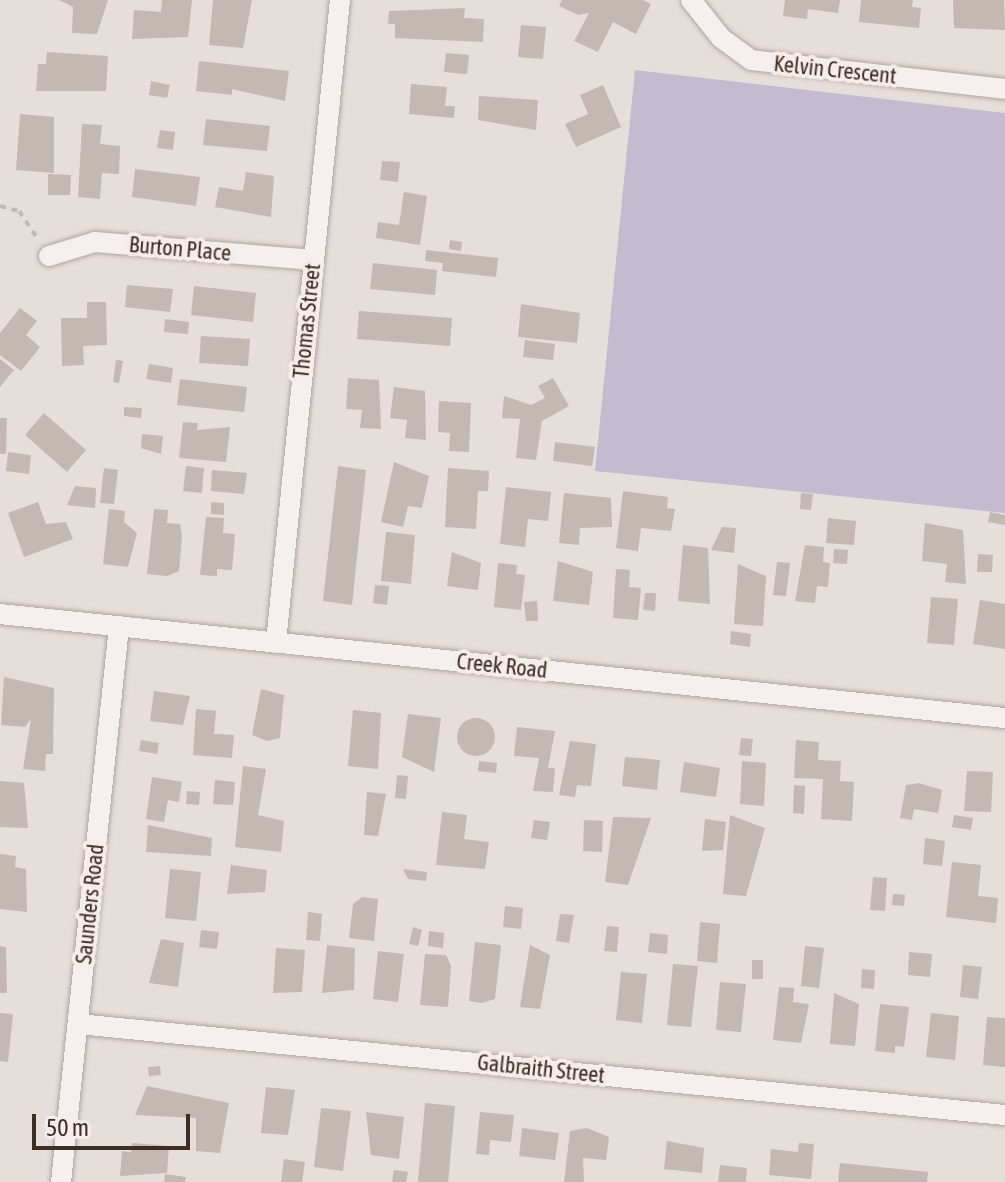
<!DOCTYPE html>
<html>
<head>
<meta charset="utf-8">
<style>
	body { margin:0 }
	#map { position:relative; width:1005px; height:1182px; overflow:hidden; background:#e6dedb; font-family:"Asap Condensed",sans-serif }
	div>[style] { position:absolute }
	.green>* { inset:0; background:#c5bbd1 }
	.building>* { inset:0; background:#c3b8b2 }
	.round { border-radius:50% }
	.path>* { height:4px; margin-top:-2px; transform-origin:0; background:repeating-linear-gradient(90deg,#c1b9b5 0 6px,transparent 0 12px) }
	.roads { filter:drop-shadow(0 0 2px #b0a5a0) drop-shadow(0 0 2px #b0a5a0) }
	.minor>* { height:20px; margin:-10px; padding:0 10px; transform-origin:10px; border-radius:10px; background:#f5f0ed }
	span { translate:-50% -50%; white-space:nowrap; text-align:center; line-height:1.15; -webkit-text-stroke:8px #f4edea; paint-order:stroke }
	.street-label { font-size:22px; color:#3d2d24 }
	.scale { position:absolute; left:32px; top:1114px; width:158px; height:36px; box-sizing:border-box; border:4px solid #3d2d24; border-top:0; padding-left:10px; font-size:24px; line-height:28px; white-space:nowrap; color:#3d2d24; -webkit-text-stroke:6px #f4edea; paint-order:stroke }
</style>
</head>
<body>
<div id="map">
	<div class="green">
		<div style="clip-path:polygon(635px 70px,1005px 113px,1005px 513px,595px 471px)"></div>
	</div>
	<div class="building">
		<div style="clip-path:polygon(59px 0,108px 0,97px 34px,72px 33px,73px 7px)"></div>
		<div style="clip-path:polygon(162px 0,192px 0,188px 37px,132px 39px,134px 10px,161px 12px)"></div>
		<div style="clip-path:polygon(213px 0,252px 0,243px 48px,209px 45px)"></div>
		<div style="clip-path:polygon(562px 0,643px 0,651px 4px,636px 34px,613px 22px,598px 52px,574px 41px,589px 13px,578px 15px,559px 6px)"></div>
		<div style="clip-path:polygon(785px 0,840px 0,838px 13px,808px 9px,807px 19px,783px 16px)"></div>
		<div style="clip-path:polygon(861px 0,913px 0,912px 7px,921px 8px,919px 28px,859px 22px)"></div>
		<div style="clip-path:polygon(953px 0,1004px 0,1005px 30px,954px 28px)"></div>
		<div style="clip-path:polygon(465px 8px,464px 18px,484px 19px,483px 42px,395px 38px,395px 24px,388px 24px,389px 11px)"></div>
		<div style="clip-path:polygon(521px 25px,546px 27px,543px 59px,518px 57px)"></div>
		<div style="clip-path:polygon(47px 52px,108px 56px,106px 91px,36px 91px,38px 64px,46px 64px)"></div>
		<div style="clip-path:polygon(446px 53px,469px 55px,467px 74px,444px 72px)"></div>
		<div style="clip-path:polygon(199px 61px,289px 71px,285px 101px,232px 89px,232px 95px,196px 91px)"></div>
		<div style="clip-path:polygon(151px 81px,170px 85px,167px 98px,149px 95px)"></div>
		<div style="clip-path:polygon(411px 84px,447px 87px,445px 106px,455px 106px,454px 118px,409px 114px)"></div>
		<div style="clip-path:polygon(603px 85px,621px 127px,576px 147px,565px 124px,588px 114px,580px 95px)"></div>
		<div style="clip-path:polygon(479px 96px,538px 100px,536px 130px,478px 120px)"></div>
		<div style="clip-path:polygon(20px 114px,54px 117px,54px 173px,16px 170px)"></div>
		<div style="clip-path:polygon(206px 119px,270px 126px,267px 151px,203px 145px)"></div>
		<div style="clip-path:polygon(82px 124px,102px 125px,100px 144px,120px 146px,119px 174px,102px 173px,100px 199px,78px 197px)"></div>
		<div style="clip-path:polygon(160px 130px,175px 132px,173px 150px,157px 148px)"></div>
		<div style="clip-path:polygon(382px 161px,400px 162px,398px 182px,380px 180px)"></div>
		<div style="clip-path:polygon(135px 169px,200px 177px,196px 206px,132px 197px)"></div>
		<div style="clip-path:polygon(246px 172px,274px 176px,271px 217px,215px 207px,219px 187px,243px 191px)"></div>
		<div style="clip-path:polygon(48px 174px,71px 175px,70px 195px,48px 195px)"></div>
		<div style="clip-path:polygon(404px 192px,427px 196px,420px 245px,376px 238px,378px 222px,399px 225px)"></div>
		<div style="clip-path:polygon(450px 240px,462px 242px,461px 251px,449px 249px)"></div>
		<div style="clip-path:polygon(426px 250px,498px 258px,496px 277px,442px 271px,443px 263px,425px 261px)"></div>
		<div style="clip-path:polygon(373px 263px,437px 270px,435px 295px,370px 289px)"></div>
		<div style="clip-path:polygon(127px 285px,173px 289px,170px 312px,125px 307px)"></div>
		<div style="clip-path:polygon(194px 286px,256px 293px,253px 322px,191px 315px)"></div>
		<div style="clip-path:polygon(87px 302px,106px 302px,107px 345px,83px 346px,84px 365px,62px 366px,61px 318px,87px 318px)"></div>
		<div style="clip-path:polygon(521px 304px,580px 313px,577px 343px,518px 337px)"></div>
		<div style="clip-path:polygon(20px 308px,37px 321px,26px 335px,40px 347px,21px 371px,0 355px,0 333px)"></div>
		<div style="clip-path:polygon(359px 311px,452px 318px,450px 346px,357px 339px)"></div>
		<div style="clip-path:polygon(165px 319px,189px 322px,188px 334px,164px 332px)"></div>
		<div style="clip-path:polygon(201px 336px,250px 339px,248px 366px,199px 363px)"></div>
		<div style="clip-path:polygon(525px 340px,555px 344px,553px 360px,523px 357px)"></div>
		<div style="clip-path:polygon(0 359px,14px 370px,0 387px)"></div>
		<div style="clip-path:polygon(116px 360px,123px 361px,119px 383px,113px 382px)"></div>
		<div style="clip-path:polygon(149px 364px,173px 368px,171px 383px,146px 379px)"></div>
		<div style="clip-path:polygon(348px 378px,379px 380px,381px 429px,360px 428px,362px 410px,346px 409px)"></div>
		<div style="clip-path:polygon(553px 378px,569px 406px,542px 421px,536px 460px,516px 458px,520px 419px,502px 418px,504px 396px,531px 405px,545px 398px,538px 386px)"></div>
		<div style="clip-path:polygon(180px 379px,247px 387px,244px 412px,177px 405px)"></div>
		<div style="clip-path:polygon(394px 387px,425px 391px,426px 440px,405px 438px,407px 420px,390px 418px)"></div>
		<div style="clip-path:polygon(439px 401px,471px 403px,469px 452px,449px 451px,450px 433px,438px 432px)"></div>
		<div style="clip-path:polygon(124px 407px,142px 408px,141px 418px,124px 416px)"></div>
		<div style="clip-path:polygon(44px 413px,86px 450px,67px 472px,25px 435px)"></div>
		<div style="clip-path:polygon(0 418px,7px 418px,6px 454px,0 454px)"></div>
		<div style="clip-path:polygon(183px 422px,198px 423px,197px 430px,230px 427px,226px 462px,179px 458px)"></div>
		<div style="clip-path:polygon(142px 434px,163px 436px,161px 454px,141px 448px)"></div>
		<div style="clip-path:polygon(555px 442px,595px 447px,592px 466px,553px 461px)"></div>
		<div style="clip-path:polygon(8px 452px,31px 455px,29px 474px,6px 471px)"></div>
		<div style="clip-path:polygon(394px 462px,429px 476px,422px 508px,408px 506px,403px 527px,381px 522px)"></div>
		<div style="clip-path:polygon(186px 466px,204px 468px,202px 493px,183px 491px)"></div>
		<div style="clip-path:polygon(338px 466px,366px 470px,352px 605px,323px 601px)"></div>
		<div style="clip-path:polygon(104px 468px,118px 470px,114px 504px,100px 503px)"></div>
		<div style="clip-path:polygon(448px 468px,489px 471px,488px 491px,478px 491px,476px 529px,445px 527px)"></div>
		<div style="clip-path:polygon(212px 470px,247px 473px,244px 494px,211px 491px)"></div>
		<div style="clip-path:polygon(75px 486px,96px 488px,95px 508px,67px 505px)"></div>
		<div style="clip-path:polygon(506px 487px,551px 492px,548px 521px,528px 519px,525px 547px,500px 544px)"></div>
		<div style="clip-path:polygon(623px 491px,668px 497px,667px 508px,675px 509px,671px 531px,641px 528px,638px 551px,616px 548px)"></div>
		<div style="clip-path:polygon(564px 493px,611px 498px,612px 527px,580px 528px,579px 545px,559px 543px)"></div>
		<div style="clip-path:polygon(801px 493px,813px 494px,811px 510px,800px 509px)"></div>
		<div style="clip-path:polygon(38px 502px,46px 524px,66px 522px,73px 539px,24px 557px,8px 513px)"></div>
		<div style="clip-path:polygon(211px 502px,224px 503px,224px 515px,211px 514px)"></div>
		<div style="clip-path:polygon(109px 509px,125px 511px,124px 522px,137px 533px,128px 567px,103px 564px)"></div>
		<div style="clip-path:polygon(154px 509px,168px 510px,167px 523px,180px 524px,182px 536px,179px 571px,167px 576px,147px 574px)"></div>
		<div style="clip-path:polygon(990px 512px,1005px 515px,1005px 525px,988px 522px)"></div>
		<div style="clip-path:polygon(206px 517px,224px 518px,223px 533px,235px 534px,232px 570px,217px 569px,217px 576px,200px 575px)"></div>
		<div style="clip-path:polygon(828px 518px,856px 521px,854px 545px,826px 543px)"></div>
		<div style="clip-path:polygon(925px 523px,963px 530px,966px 584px,945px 582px,947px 564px,922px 561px)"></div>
		<div style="clip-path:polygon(722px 527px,736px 528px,734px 553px,711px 550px)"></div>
		<div style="clip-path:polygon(386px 532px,415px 535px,411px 584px,381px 581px)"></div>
		<div style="clip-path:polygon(683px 545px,708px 548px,710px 604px,678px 601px)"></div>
		<div style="clip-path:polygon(805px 545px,824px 547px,823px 562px,830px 563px,828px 587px,817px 586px,815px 603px,795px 601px)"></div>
		<div style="clip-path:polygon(834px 549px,848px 550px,847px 564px,833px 563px)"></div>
		<div style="clip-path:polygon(452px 552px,481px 563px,478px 590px,447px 586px)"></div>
		<div style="clip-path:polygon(978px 554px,993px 555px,992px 572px,977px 572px)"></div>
		<div style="clip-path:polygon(558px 561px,593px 572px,589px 605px,553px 601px)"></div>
		<div style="clip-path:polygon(777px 562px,790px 563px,786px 596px,773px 595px)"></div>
		<div style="clip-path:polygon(498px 563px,517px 565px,516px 574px,525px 575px,521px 610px,494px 607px)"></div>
		<div style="clip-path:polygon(738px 564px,766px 576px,763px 626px,734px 624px)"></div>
		<div style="clip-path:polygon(616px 569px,630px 570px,629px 587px,641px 588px,638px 620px,613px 618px)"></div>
		<div style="clip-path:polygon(375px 585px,389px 586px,387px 605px,373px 603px)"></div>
		<div style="clip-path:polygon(645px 593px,656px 593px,655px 611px,643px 610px)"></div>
		<div style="clip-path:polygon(931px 597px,958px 599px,954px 645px,927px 643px)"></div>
		<div style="clip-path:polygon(980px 600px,1005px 604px,1005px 649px,973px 644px)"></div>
		<div style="clip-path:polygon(537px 601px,538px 621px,526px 621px,524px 602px)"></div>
		<div style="clip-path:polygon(731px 631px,751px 634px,750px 647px,730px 644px)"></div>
		<div style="clip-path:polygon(4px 677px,54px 688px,53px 754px,46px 754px,45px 771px,23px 769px,31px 719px,25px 727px,1px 725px)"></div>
		<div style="clip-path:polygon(261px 689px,284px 695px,280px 738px,267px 741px,252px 735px)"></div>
		<div style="clip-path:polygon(154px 691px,190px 696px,183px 725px,150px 721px)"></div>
		<div style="clip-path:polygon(196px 709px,216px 711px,214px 734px,234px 735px,232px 758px,193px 755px)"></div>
		<div style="clip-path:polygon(353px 710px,381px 713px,378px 769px,348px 766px)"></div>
		<div style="clip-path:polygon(408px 714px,441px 718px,434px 772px,402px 757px)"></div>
		<div class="round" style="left:457px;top:718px;width:38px;height:38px"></div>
		<div style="clip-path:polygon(517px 727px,555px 731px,548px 768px,555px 768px,553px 792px,533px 791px,539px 758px,514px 756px)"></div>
		<div style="clip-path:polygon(741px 738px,753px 739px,751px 756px,739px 755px)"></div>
		<div style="clip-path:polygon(141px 740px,159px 743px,157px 754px,139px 751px)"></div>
		<div style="clip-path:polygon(796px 740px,819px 742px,818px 760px,841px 761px,840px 781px,854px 782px,852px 821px,821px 819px,823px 779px,794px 778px)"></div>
		<div style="clip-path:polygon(570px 741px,596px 744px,591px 786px,577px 785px,575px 797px,559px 795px)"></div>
		<div style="clip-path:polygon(625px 757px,660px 760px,657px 790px,622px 786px)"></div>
		<div style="clip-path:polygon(479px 761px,497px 763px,496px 773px,478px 771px)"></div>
		<div style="clip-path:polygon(742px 761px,766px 763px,764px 806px,740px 804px)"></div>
		<div style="clip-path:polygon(684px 762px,720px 768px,716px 797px,680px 792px)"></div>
		<div style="clip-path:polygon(243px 766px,266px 769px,258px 815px,284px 821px,281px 852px,235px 847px)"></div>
		<div style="clip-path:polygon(967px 771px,993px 772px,991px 812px,964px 811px)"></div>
		<div style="clip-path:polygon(397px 775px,408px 776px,406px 799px,395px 798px)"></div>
		<div style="clip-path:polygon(152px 777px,182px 782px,179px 802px,168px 800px,164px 822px,146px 819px)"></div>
		<div style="clip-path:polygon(215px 780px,235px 782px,233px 805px,213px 804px)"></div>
		<div style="clip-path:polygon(0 781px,24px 783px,28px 828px,0 827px)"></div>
		<div style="clip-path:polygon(919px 783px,942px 790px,938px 813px,914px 809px,912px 820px,900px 818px,906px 785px)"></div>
		<div style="clip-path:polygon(794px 785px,805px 786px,804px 814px,793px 813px)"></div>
		<div style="clip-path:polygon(187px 791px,200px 792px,199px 805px,186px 804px)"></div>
		<div style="clip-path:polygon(367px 792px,386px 794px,378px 836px,364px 835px)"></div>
		<div style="clip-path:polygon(442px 812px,467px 815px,464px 839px,489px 842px,485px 869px,436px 865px)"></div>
		<div style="clip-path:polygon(730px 815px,765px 828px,746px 896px,723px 894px)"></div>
		<div style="clip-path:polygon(954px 815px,973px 818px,971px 830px,952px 827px)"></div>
		<div style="clip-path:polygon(613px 817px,651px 818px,628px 885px,605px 882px)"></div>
		<div style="clip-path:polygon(705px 819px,726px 822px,723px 850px,702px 851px)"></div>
		<div style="clip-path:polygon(534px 820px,550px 822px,547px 840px,531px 838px)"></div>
		<div style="clip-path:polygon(584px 820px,603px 821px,602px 852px,583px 851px)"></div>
		<div style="clip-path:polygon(148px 825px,212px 838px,211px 856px,146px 852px)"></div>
		<div style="clip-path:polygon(925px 838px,945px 841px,942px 866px,923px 864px)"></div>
		<div style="clip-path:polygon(0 854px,16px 856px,15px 867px,26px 869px,27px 912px,0 909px)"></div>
		<div style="clip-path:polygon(952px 862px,981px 865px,978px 896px,998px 898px,996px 923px,946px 917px)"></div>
		<div style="clip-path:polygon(231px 865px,267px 870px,265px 892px,227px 894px)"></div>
		<div style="clip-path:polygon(170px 869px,201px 872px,196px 921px,165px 918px)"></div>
		<div style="clip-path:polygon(403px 869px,427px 872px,426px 881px,408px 879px)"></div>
		<div style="clip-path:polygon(873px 877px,887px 878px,885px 911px,870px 910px)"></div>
		<div style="clip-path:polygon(893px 894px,905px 895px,904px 906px,892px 905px)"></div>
		<div style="clip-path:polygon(362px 897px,378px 899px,374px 941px,349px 938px,353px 904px)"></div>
		<div style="clip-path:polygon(505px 906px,523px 908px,521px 929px,503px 927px)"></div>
		<div style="clip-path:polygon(308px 912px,322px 914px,320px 941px,306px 940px)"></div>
		<div style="clip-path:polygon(560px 914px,574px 915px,569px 943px,556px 941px)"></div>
		<div style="clip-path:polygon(700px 922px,720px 924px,717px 963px,697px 961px)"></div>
		<div style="clip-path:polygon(607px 926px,619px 927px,617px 952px,604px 951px)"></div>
		<div style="clip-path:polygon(413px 927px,422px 930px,418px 946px,409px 944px)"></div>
		<div style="clip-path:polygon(201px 930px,219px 932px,217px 949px,199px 947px)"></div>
		<div style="clip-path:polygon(429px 931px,444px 933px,443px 948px,428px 946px)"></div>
		<div style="clip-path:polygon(650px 933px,668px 935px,667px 954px,648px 952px)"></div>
		<div style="clip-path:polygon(161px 939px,184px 943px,178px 987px,149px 983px)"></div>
		<div style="clip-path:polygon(475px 942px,501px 945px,495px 999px,482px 1003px,469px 1001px)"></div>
		<div style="clip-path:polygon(327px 945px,355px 948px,354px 990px,322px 993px)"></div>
		<div style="clip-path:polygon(530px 945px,550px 955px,540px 1009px,520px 1007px)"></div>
		<div style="clip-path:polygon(0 946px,6px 947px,7px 993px,0 993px)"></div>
		<div style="clip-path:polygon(805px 946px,824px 948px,819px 988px,801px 986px)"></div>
		<div style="clip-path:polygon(276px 948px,305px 950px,302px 992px,273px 993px)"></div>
		<div style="clip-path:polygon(378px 951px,404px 954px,398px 1002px,373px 999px)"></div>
		<div style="clip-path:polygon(909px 952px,932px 954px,930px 977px,908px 975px)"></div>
		<div style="clip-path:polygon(425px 954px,446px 955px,451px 966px,448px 1007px,420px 1005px)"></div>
		<div style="clip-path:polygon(752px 960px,763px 960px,763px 979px,752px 979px)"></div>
		<div style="clip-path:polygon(673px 964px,698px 966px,691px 1027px,667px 1025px)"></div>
		<div style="clip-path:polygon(963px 965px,982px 967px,978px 999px,960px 997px)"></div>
		<div style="clip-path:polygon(862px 969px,875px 970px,874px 989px,861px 988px)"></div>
		<div style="clip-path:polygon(621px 972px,647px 974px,642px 1023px,616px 1020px)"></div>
		<div style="clip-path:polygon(720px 982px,746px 984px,741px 1032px,716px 1030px)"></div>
		<div style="clip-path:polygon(779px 987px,794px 988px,793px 1002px,809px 1004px,801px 1043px,773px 1040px)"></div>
		<div style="clip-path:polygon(834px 993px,859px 1004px,855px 1046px,830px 1044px)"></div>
		<div style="clip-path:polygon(880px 1004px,909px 1007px,904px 1047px,895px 1046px,895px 1053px,875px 1051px)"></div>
		<div style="clip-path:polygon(0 1013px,13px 1014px,8px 1062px,0 1061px)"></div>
		<div style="clip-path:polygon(931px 1013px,959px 1016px,955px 1060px,926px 1057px)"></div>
		<div style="clip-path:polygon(987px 1017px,1005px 1018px,1005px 1067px,983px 1065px)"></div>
		<div style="clip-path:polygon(160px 1066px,161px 1075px,149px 1076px,148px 1067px)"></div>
		<div style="clip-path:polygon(147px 1086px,229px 1103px,220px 1153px,196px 1151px,196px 1118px,135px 1115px)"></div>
		<div style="clip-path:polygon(266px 1087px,295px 1090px,288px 1135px,261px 1133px)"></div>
		<div style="clip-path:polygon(425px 1103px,455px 1106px,448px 1182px,418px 1182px)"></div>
		<div style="clip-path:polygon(321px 1108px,351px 1111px,343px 1171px,314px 1167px)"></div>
		<div style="clip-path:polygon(366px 1112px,404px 1117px,399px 1159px,371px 1155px)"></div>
		<div style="clip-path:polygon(480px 1112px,514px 1115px,511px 1142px,490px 1140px,489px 1155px,476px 1154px)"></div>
		<div style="clip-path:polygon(522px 1128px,559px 1133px,555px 1160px,519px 1156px)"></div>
		<div style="clip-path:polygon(587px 1128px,609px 1137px,606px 1160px,583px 1158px,584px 1182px,564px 1182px,570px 1131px)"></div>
		<div style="clip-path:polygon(667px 1141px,704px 1148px,702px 1173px,664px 1169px)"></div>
		<div style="clip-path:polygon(132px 1143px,169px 1146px,167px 1173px,120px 1176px,122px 1151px,131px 1152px)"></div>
		<div style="clip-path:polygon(799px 1143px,814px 1144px,811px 1179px,769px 1175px,771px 1149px,798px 1152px)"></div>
		<div style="clip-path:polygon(284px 1159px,305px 1162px,302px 1182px,281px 1182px)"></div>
		<div style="clip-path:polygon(840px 1163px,928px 1172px,927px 1182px,838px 1182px)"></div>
		<div style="clip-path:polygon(720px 1165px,747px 1168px,746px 1182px,718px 1182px)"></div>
		<div style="clip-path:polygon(394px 1170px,408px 1172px,406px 1182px,392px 1182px)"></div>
		<div style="clip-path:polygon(165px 1174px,186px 1177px,185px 1182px,164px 1182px)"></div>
	</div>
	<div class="path">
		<div style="left:0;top:206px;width:20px;rotate:15deg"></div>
		<div style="left:19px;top:211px;width:34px;rotate:56deg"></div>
	</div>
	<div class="roads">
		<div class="minor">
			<div style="left:691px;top:0;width:48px;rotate:51.7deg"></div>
			<div style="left:721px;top:38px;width:37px;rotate:36deg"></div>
			<div style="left:751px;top:60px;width:256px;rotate:6.5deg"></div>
			<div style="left:49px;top:256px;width:48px;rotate:-16.9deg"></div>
			<div style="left:95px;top:242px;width:219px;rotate:4.7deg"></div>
			<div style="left:0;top:614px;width:1010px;rotate:5.91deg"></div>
			<div style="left:276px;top:643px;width:646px;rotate:-84.32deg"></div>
			<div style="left:78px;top:1024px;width:931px;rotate:5.61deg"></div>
			<div style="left:61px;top:1182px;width:559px;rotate:-84.04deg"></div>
		</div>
	</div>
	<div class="street-label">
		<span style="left:835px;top:70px;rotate:6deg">Kelvin Crescent</span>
		<span style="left:180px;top:249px;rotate:5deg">Burton Place</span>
		<span style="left:307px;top:321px;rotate:-84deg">Thomas Street</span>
		<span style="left:502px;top:666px;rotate:6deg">Creek Road</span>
		<span style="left:90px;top:904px;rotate:-84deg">Saunders Road</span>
		<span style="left:541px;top:1069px;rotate:6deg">Galbraith Street</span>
	</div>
	<div class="scale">50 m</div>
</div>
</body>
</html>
